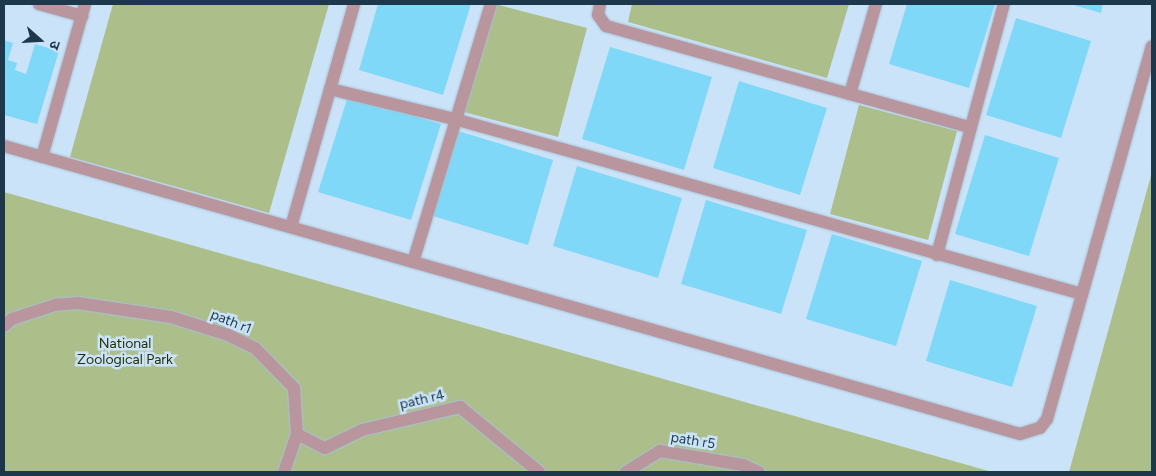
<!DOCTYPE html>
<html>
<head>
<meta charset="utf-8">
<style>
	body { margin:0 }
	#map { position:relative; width:1156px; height:476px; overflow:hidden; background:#cbe3f8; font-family:Figtree,"Noto Sans Devanagari",sans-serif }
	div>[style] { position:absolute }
	.green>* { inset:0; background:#acbe89 }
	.building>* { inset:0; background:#7fd8f8 }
	.roads { filter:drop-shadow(0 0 1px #a8c1d5) drop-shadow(0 0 1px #a8c1d5) }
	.minor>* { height:12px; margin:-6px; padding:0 6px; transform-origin:6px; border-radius:6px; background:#b9969e }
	span { translate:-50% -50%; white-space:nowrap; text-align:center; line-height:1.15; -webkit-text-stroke:5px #cbe3f8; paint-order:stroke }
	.street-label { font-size:14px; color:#1d374b }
	.park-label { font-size:14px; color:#243002 }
	.frame { position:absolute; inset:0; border:5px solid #1d374b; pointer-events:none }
	.north { position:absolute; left:15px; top:15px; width:50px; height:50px; -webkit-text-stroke:4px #cbe3f8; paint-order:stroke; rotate:109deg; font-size:14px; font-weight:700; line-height:20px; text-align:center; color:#1d374b }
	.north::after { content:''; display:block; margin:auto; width:18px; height:22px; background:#1d374b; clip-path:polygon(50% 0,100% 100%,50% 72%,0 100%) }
</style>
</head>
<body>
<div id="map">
	<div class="green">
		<div style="clip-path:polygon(113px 4px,329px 4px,269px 213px,70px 157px)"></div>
		<div style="clip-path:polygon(495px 4px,587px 28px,558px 137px,460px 111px)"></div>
		<div style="clip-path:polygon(632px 4px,849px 4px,827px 78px,628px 22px)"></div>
		<div style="clip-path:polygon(859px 105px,957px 131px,928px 240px,830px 214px)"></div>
		<div style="clip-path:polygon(1152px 172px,1152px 472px,1069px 472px)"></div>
		<div style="clip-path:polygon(4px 192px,992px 472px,4px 472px)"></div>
	</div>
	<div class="building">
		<div style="clip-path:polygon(378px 4px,471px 4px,443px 95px,359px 70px)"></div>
		<div style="clip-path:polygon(907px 4px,995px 4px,969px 88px,889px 64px)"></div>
		<div style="clip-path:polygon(1070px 4px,1103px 4px,1101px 13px)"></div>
		<div style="clip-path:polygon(1016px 18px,1091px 41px,1061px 138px,986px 115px)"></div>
		<div style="clip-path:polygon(4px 40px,13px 43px,8px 60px,17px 63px,15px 70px,26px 74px,35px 44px,59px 51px,37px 124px,4px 115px)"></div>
		<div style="clip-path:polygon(610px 47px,712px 77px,684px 170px,582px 139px)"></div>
		<div style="clip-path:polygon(739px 81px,827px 108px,800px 195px,713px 168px)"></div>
		<div style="clip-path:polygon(348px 96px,441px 124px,411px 220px,318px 192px)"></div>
		<div style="clip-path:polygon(458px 131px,553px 160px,528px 245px,433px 216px)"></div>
		<div style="clip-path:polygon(985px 135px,1059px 158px,1029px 256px,955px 234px)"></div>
		<div style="clip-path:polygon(577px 166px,682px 198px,658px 278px,553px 246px)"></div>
		<div style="clip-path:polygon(706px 200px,807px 230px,781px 314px,681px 284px)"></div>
		<div style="clip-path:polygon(832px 234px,922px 261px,896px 346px,806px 319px)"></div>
		<div style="clip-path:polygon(950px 280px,1037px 306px,1012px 387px,926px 361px)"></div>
	</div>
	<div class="roads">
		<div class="minor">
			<div style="left:39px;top:4px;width:45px;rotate:15.6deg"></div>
			<div style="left:600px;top:4px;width:11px;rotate:100deg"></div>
			<div style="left:598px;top:15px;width:14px;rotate:54deg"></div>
			<div style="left:606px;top:26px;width:253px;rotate:15.6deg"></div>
			<div style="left:850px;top:94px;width:94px;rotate:-73.9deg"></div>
			<div style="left:330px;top:89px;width:132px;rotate:13.6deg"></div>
			<div style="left:458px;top:120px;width:648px;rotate:15.58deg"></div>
			<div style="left:850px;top:94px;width:123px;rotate:15.5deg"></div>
			<div style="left:4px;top:146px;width:1056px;rotate:15.83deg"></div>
			<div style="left:1020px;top:434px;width:21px;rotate:-17deg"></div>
			<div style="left:1040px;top:428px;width:11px;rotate:-52deg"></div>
			<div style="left:1047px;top:419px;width:387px;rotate:-74.3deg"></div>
			<div style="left:42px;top:157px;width:159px;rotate:-74.3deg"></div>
			<div style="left:291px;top:227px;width:232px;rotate:-74.2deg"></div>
			<div style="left:937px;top:255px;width:260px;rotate:-75.1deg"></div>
			<div style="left:413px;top:262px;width:270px;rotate:-73.2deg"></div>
			<div style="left:55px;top:305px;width:23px;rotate:-5deg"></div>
			<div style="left:78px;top:303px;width:94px;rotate:8.6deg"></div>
			<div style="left:171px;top:317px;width:60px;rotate:17.5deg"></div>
			<div style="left:228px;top:335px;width:30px;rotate:26deg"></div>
			<div style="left:255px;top:348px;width:56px;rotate:45.7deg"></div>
			<div style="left:294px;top:388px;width:46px;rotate:86.3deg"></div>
			<div style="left:297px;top:434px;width:40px;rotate:108.9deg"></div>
			<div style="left:4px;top:326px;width:11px;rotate:-41deg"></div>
			<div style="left:12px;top:319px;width:48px;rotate:-18.1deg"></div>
			<div style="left:297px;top:434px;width:31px;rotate:27deg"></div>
			<div style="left:325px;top:448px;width:41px;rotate:-25.9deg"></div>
			<div style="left:362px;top:430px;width:101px;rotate:-13.2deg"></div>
			<div style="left:460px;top:407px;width:102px;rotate:39.4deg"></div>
			<div style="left:626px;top:472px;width:40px;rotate:-32deg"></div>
			<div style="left:660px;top:451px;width:84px;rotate:9.6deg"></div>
			<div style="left:743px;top:465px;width:17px;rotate:24deg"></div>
		</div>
	</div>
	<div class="street-label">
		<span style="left:231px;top:322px;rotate:22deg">path r1</span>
		<span style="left:422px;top:400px;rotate:-13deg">path r4</span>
		<span style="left:693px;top:441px;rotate:9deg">path r5</span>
	</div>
	<div class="park-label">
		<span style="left:125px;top:352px">National<br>Zoological Park</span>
	</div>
	<div class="frame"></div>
	<div class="north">उ</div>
</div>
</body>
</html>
